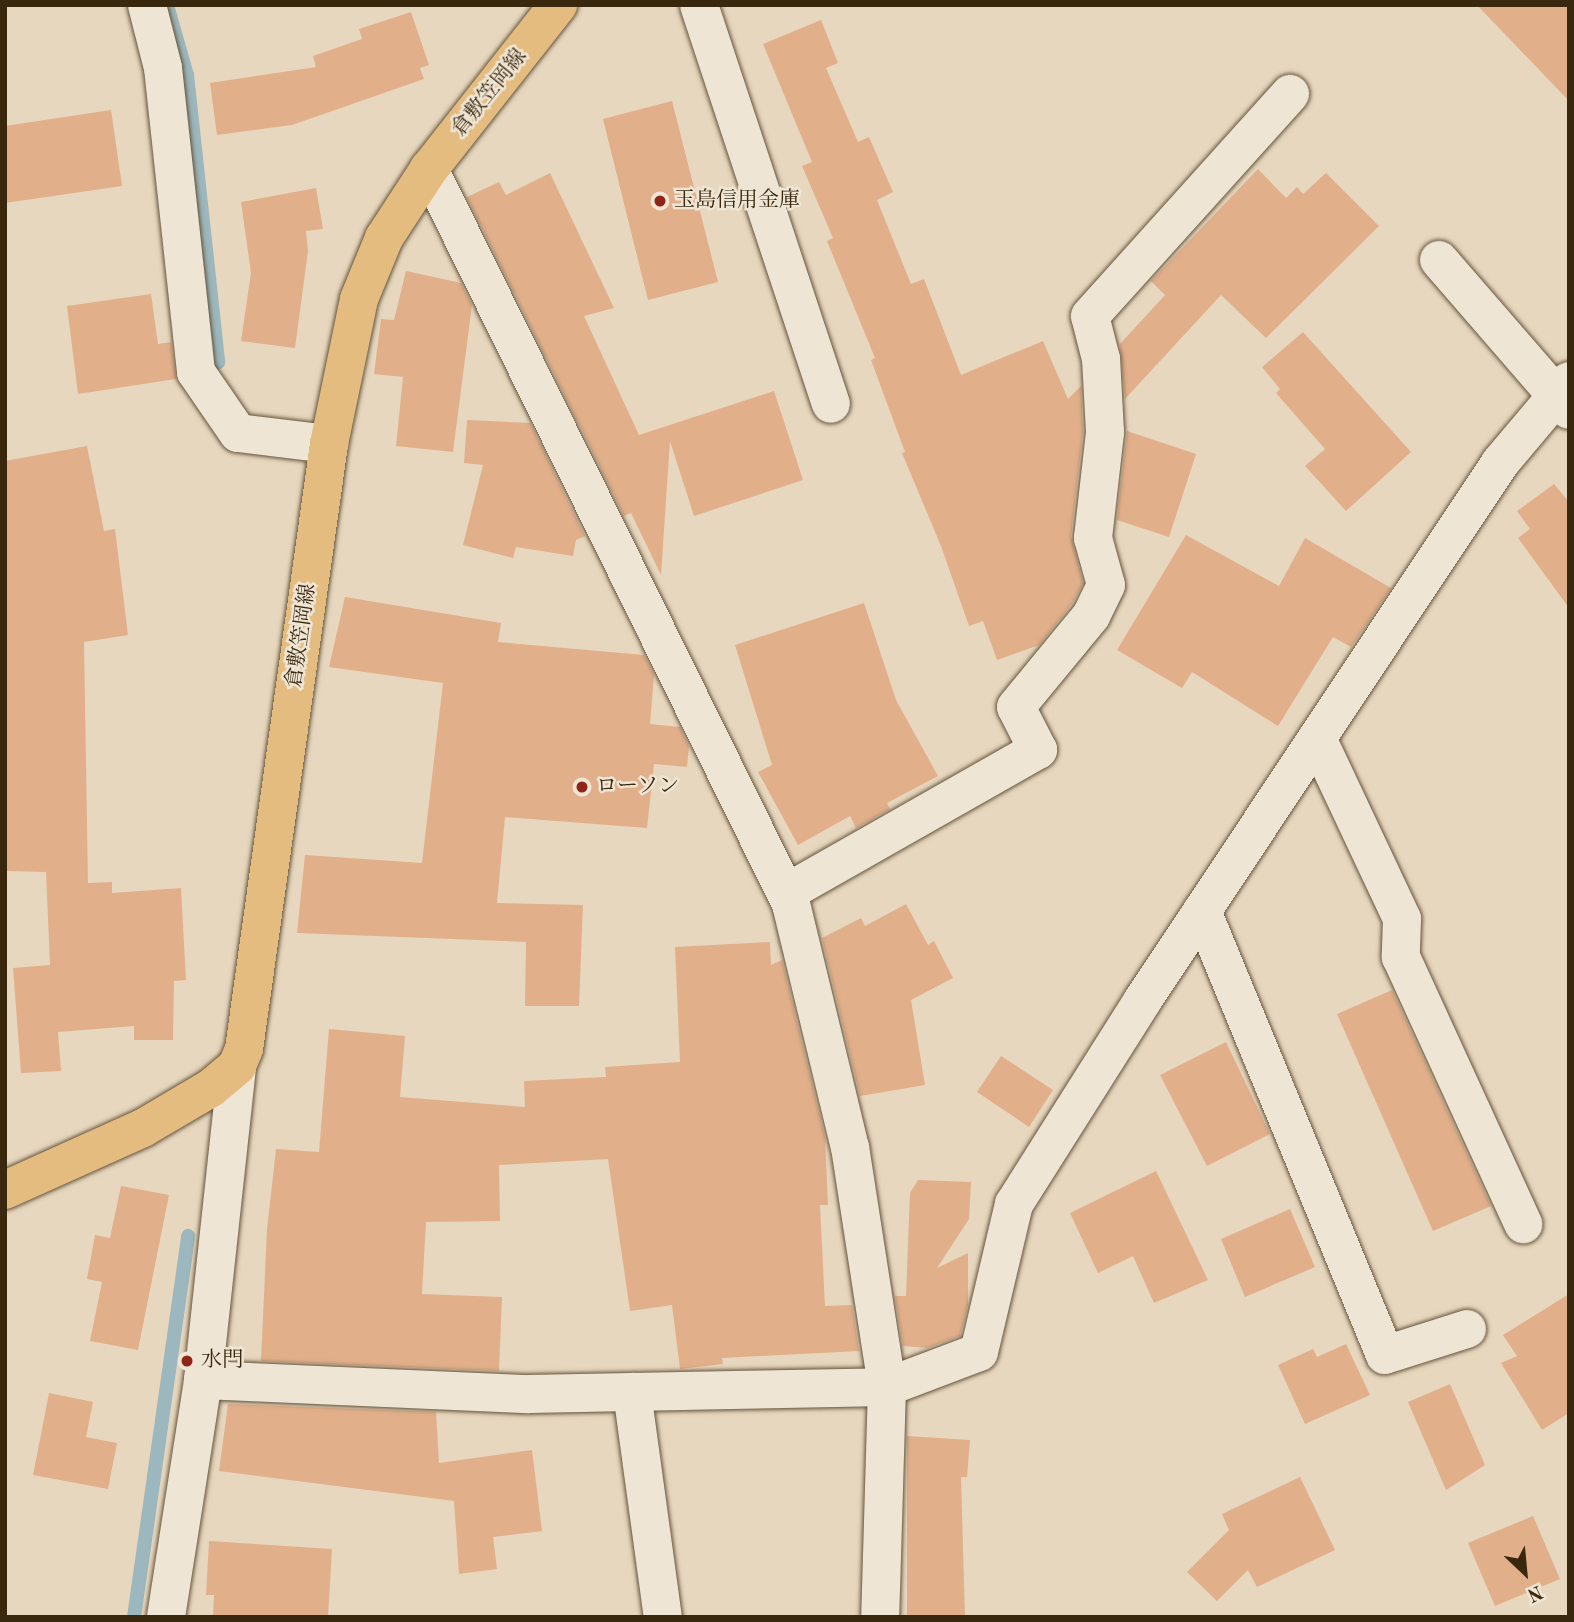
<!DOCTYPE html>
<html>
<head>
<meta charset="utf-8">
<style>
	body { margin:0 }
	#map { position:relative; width:1574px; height:1622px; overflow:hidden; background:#e7d7bf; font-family:"Old Standard TT","Noto Serif JP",serif }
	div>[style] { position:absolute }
	.stream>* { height:14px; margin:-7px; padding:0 7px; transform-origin:7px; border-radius:7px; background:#9cb7bd }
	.building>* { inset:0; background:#e2af8b }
	.roads { filter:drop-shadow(0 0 2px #64543a) drop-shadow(0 0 2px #64543a) }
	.street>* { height:38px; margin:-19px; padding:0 19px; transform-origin:19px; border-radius:19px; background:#efe5d5 }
	.primary>* { height:38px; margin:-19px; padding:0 19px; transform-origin:19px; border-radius:19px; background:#e4bc80 }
	.dots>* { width:19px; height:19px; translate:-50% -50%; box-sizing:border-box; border:4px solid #efe5d5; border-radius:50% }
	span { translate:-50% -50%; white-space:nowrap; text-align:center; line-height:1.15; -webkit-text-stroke:5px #efe5d5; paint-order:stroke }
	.street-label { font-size:21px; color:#39280e }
	.poi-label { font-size:21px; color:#39280e }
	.left { translate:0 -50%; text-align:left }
	.frame { position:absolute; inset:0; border:7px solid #39280e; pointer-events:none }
	.north { position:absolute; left:1490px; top:1538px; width:70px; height:70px; -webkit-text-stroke:5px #efe5d5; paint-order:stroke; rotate:154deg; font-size:19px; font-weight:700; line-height:28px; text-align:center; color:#39280e }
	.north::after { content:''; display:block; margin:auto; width:24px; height:32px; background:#39280e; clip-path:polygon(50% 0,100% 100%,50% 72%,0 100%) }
</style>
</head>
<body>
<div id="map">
	<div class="stream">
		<div style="left:167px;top:5px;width:73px;rotate:74.1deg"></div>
		<div style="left:187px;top:75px;width:289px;rotate:83.8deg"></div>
		<div style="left:134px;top:1617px;width:385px;rotate:-81.9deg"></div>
	</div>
	<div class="building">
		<div style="clip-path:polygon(1477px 5px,1569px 5px,1569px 101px)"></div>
		<div style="clip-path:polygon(411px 12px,429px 65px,420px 68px,424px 79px,292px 125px,217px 135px,210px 83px,316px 67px,313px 56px,362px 39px,359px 29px)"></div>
		<div style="clip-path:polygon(821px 20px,838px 63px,826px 68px,858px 142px,869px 137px,893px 192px,877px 200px,911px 284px,924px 279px,961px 375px,1043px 341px,1068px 399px,1081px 386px,1083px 431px,1071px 536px,1083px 583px,1072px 604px,1039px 645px,997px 660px,983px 621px,969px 626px,941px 546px,902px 453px,905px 452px,871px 360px,875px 358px,827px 241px,833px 238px,802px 166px,812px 162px,763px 44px)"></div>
		<div style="clip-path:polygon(672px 101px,718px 282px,648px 300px,603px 119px)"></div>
		<div style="clip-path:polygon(111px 110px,122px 186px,5px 203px,5px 126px)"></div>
		<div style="clip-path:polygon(1258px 169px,1286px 198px,1297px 187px,1303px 194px,1326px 173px,1379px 226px,1266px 338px,1221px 295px,1125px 399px,1120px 344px,1165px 295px,1151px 281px)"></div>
		<div style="clip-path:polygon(550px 173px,614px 308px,584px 316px,639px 435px,774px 391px,803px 480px,694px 516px,670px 441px,661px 575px,631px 513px,624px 516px,467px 197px,499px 182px,506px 195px)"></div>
		<div style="clip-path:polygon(316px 188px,323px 229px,306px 231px,308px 251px,295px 348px,241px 341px,251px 273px,241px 202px)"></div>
		<div style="clip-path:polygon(406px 271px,461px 283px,472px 305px,453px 452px,396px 446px,403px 377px,374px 374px,381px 319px,394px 320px)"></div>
		<div style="clip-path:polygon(151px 294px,158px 344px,171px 342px,176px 379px,78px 394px,67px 306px)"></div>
		<div style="clip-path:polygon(1303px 332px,1411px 452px,1346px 511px,1305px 466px,1325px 449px,1276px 393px,1280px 389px,1262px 367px)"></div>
		<div style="clip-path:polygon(467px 420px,530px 423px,585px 536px,576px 540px,573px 556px,516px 547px,513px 558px,463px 545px,483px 465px,464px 463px)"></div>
		<div style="clip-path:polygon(1127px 431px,1196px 454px,1169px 537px,1117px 520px)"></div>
		<div style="clip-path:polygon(87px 446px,104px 531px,115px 529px,128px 635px,84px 642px,88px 883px,112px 882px,112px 893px,181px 888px,186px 980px,174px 981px,173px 1040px,134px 1040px,134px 1026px,58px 1032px,61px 1071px,21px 1073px,13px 968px,50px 965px,46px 872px,5px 871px,5px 461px)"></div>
		<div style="clip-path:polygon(1554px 484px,1569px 502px,1569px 608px,1518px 538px,1530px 529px,1517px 511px)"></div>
		<div style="clip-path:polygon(1186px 535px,1279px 586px,1305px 538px,1391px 588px,1351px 647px,1333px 637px,1278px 726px,1192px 672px,1182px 688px,1117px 650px)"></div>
		<div style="clip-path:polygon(345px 597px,501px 623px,498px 642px,644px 655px,654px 675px,650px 724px,680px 727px,689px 747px,687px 767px,654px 764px,647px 828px,505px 817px,497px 903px,583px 905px,579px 1006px,525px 1006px,526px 942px,297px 933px,305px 855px,422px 863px,443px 683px,329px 667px)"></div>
		<div style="clip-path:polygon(864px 603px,896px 700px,938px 776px,887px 803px,890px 809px,856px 828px,850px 816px,798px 845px,758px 772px,772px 765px,735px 645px)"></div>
		<div style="clip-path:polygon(906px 904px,928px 945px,934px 941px,953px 978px,911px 1000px,925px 1085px,860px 1096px,822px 938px,861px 918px,865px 926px)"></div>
		<div style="clip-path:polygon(770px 942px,771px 965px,782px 960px,825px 1137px,828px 1205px,820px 1205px,825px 1306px,852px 1305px,859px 1351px,722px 1358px,723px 1364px,680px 1369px,672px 1305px,630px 1311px,608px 1159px,499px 1165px,500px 1221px,426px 1222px,422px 1294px,502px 1297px,499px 1371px,261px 1361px,267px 1229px,276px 1149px,319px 1152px,329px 1029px,405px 1036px,400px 1097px,525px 1107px,524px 1081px,606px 1077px,605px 1067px,680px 1062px,675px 947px)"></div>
		<div style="clip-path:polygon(1392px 990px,1491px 1206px,1433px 1231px,1337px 1014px)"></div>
		<div style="clip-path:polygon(1226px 1042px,1270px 1134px,1207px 1166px,1160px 1075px)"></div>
		<div style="clip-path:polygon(1001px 1056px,1053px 1090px,1029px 1127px,977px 1092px)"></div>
		<div style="clip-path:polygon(1156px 1171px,1208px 1280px,1154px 1303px,1133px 1256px,1098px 1273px,1070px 1213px)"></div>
		<div style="clip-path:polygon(918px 1180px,971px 1182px,969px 1219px,937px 1268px,968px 1253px,968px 1305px,960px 1336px,927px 1348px,903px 1346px,895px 1296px,906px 1296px,910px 1193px)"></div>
		<div style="clip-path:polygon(121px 1186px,169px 1195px,138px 1350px,90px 1341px,102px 1282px,87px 1279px,95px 1235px,110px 1238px)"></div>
		<div style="clip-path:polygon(1290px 1209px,1315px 1267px,1245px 1297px,1221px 1239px)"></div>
		<div style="clip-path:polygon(1569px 1294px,1569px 1413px,1542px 1430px,1501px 1363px,1517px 1356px,1503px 1335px)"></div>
		<div style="clip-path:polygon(1346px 1344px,1370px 1395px,1305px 1424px,1278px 1365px,1313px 1349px,1317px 1357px)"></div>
		<div style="clip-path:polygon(1450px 1384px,1485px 1465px,1446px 1490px,1408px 1402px)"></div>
		<div style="clip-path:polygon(49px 1393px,93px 1402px,86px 1437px,117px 1443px,108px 1489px,33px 1475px)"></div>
		<div style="clip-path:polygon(228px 1404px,436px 1412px,439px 1463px,532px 1450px,542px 1531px,493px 1537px,497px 1569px,459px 1574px,454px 1501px,219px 1471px)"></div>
		<div style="clip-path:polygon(907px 1436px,970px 1440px,967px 1477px,961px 1477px,965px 1617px,907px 1617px)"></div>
		<div style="clip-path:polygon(1300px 1477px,1335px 1550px,1257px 1587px,1248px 1570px,1217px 1601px,1187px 1572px,1229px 1530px,1222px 1514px)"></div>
		<div style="clip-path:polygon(1533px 1516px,1560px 1579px,1495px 1606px,1468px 1543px)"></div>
		<div style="clip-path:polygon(209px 1541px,332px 1549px,328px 1617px,213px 1617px,214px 1595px,206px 1595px)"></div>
	</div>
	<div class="roads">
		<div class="street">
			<div style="left:147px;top:5px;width:65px;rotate:75.7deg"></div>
			<div style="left:163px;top:68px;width:306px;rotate:83.8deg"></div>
			<div style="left:196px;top:372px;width:74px;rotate:55.5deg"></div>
			<div style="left:238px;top:433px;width:92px;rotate:6.9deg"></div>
			<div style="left:699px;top:5px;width:420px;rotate:71.7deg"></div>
			<div style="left:429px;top:169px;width:819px;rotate:63.78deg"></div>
			<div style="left:791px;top:904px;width:250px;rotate:76.4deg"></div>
			<div style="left:850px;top:1147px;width:243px;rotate:81.2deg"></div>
			<div style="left:887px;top:1387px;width:230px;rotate:91.7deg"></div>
			<div style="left:1439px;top:260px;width:198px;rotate:49.1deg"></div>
			<div style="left:1317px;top:738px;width:200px;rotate:64.8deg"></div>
			<div style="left:1402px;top:919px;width:38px;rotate:92deg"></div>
			<div style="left:1401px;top:957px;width:294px;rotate:65.4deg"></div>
			<div style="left:786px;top:893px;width:290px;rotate:-29.6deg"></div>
			<div style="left:1038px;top:750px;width:48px;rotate:-117.1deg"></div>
			<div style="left:1016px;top:707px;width:118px;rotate:-50.5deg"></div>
			<div style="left:1091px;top:616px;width:34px;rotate:-64deg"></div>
			<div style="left:1106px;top:585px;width:49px;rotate:-105.5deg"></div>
			<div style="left:1093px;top:538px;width:107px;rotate:-83.5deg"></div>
			<div style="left:1105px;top:432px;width:73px;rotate:-93.1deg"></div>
			<div style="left:1101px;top:359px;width:44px;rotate:-104.3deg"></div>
			<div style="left:1090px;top:316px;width:299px;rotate:-48deg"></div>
			<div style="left:1202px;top:911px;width:480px;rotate:67.6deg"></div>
			<div style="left:1385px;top:1355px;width:86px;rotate:-17.6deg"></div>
			<div style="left:203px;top:1380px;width:326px;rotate:2.5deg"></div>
			<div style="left:529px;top:1394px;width:358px;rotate:-1.1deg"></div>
			<div style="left:887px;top:1387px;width:98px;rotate:-20.8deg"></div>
			<div style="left:979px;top:1352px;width:152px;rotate:-76.7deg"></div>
			<div style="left:1014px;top:1204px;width:241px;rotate:-57.7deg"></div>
			<div style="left:1143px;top:1000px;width:645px;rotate:-56.38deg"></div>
			<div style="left:1500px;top:463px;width:107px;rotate:-49.9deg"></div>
			<div style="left:632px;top:1392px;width:227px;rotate:82.2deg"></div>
			<div style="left:166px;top:1617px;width:240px;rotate:-81.1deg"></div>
			<div style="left:203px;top:1380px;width:316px;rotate:-83.8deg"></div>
		</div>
		<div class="primary">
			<div style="left:5px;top:1190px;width:151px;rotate:-24.2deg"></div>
			<div style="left:143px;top:1128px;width:79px;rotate:-30.5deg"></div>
			<div style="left:211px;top:1088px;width:34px;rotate:-40deg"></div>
			<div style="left:237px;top:1066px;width:18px;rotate:-68deg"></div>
			<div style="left:244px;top:1049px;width:611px;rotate:-82deg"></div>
			<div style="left:329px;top:444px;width:148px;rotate:-78.3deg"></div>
			<div style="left:359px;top:299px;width:66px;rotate:-67.7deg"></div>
			<div style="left:384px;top:238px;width:82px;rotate:-56.9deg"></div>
			<div style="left:429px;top:169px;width:209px;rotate:-51.8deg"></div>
		</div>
	</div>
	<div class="dots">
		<div style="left:660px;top:201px;background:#8f2418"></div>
		<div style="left:582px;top:787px;background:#8f2418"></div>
		<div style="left:187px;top:1361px;background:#8f2418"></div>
	</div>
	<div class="street-label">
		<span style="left:490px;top:93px;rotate:-51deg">倉敷笠岡線</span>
		<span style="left:302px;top:636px;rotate:-82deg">倉敷笠岡線</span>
	</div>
	<div class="poi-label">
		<span class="left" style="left:674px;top:201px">玉島信用金庫</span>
		<span class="left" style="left:596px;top:787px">ローソン</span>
		<span class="left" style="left:201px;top:1361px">水門</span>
	</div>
	<div class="frame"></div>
	<div class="north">N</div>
</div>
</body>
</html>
